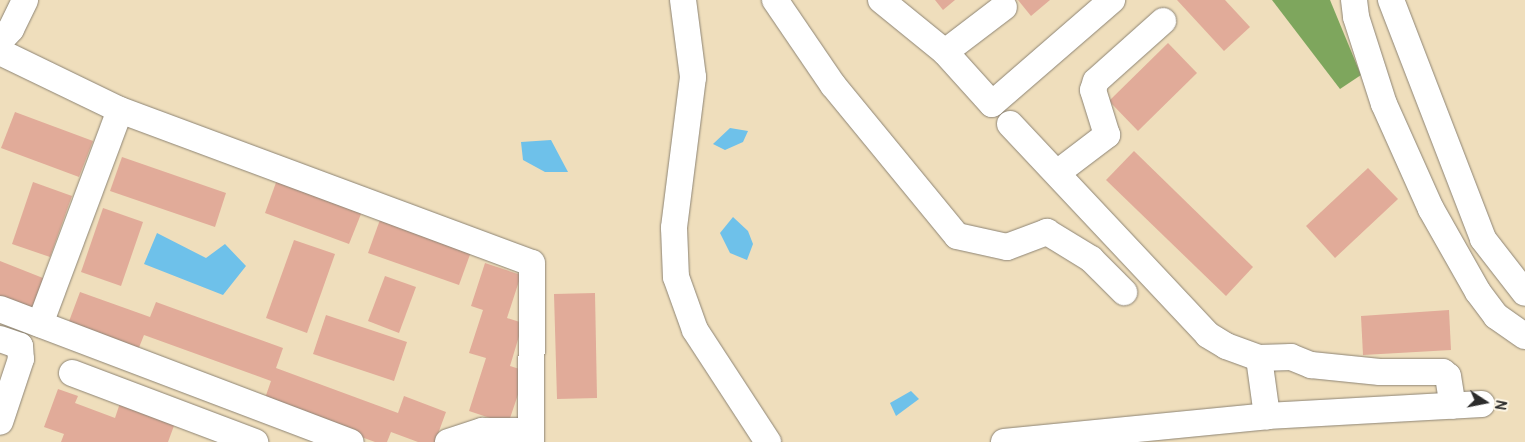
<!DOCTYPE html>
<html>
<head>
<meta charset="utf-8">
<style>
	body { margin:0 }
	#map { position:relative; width:1525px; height:442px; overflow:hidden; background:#efdebc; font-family:Pangolin,sans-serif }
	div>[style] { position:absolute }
	.forest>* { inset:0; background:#7ea65d }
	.water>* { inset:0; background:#6ec1ea }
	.building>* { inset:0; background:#e1ab99 }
	.roads { filter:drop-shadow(0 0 1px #8d8474) drop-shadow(0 0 1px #8d8474) }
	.minor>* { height:26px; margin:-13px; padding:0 13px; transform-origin:13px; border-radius:13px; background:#fff }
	span { translate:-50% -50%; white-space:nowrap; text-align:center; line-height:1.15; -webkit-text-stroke:4px #fcf5e5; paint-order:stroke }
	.north { position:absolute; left:1460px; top:377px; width:50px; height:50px; -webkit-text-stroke:4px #fcf5e5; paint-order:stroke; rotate:101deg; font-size:14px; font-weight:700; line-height:20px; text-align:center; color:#2b2b2b }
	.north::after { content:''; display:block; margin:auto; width:18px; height:22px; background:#2b2b2b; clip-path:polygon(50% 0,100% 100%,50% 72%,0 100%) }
</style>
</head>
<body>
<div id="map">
	<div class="forest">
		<div style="clip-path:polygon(1272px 0,1330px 0,1361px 75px,1340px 89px)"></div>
	</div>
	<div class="water">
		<div style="clip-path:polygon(730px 128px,748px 131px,743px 142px,725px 150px,713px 144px)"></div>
		<div style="clip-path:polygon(551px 140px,568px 172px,545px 172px,523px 160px,521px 142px)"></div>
		<div style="clip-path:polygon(733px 217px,748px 231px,753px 244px,747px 260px,730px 253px,720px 233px)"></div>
		<div style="clip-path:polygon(157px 233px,206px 258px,225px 244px,246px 266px,223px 295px,144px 264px)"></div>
		<div style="clip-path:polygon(911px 391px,919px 399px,896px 416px,890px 403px)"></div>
	</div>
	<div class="building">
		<div style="clip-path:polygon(935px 0,955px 0,943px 10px)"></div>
		<div style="clip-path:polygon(1018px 0,1050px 0,1031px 16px)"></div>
		<div style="clip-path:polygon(1177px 0,1225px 0,1250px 27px,1224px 51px)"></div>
		<div style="clip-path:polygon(1168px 43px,1197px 73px,1138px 131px,1109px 101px)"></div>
		<div style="clip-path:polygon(15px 112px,93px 141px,79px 177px,1px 148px)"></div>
		<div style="clip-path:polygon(1134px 151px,1253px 267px,1226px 296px,1106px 180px)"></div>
		<div style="clip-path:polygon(122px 157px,226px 193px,215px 227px,110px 191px)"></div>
		<div style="clip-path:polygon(1368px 168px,1398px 199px,1335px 258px,1306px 226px)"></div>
		<div style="clip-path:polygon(278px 177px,363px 209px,349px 244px,265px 213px)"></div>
		<div style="clip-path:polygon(33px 182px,72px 196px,50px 257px,12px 244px)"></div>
		<div style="clip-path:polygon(103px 208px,143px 222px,121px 286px,81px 272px)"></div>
		<div style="clip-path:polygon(381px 217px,472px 249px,459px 285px,368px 253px)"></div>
		<div style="clip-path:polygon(294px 240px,335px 254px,307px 333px,266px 318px)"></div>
		<div style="clip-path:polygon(0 261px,48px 280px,36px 314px,0 301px)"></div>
		<div style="clip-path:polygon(485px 263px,521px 275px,507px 318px,523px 323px,510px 366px,526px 371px,508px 424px,469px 411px,486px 358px,469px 353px,483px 310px,471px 306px)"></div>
		<div style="clip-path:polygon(385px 276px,416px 287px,399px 333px,368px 321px)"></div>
		<div style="clip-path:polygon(80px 292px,150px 317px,156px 302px,283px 348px,276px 368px,398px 413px,404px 396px,446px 412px,435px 442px,418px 442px,391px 432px,387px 442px,375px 442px,264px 401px,271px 381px,144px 335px,138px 350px,68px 324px)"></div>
		<div style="clip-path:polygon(595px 293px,597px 398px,557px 399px,554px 294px)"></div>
		<div style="clip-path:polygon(1449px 310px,1451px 350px,1363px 355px,1361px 316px)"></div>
		<div style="clip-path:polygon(326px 315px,407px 342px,394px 381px,313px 354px)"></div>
		<div style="clip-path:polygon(58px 389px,78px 396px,75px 403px,115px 418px,120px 403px,175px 423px,168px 442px,61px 442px,64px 434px,44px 427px)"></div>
	</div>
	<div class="roads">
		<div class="minor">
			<div style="left:683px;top:0;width:78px;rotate:82.6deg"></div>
			<div style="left:693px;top:77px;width:152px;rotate:97.2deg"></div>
			<div style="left:674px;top:228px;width:49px;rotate:87.7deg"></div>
			<div style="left:676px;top:277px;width:56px;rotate:70.3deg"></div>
			<div style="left:695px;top:330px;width:134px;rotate:56.9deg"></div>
			<div style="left:775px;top:0;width:103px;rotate:55.7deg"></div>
			<div style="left:833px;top:85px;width:195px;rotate:50.6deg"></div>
			<div style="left:957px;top:236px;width:51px;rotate:12.4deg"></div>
			<div style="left:1007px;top:247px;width:43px;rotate:-20.6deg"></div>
			<div style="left:1047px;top:232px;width:52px;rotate:31.5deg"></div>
			<div style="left:1091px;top:259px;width:47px;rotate:45deg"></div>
			<div style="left:881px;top:0;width:82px;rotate:39.1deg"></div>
			<div style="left:945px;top:52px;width:70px;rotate:47.9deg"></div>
			<div style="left:992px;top:104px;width:159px;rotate:-40.9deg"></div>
			<div style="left:1354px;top:0;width:17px;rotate:83deg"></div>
			<div style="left:1356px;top:17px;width:91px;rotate:72.2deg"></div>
			<div style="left:1384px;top:104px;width:115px;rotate:65.9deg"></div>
			<div style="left:1431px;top:209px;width:95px;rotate:60.5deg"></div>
			<div style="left:1478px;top:292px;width:30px;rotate:53deg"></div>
			<div style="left:1496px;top:316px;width:35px;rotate:35deg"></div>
			<div style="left:1391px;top:0;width:256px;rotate:68.9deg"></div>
			<div style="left:1483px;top:239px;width:68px;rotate:52.1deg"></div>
			<div style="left:0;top:41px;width:16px;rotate:-47deg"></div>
			<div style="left:11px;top:29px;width:32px;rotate:-64deg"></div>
			<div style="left:0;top:52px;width:133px;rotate:25.8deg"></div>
			<div style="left:120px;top:110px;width:439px;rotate:20.4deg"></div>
			<div style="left:532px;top:263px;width:179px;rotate:90.3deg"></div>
			<div style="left:945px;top:52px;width:74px;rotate:-37.3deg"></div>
			<div style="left:1010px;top:124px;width:289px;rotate:46.8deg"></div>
			<div style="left:1208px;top:335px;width:21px;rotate:31deg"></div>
			<div style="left:1226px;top:346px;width:35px;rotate:20deg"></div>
			<div style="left:1259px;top:358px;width:32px;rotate:-2deg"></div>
			<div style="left:1291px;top:357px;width:22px;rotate:22deg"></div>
			<div style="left:1311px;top:365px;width:69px;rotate:5.8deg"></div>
			<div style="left:1380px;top:372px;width:63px"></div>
			<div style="left:1443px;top:372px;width:6px;rotate:39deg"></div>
			<div style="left:1448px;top:376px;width:30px;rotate:81deg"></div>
			<div style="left:1057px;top:173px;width:63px;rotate:-37.2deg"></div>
			<div style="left:1107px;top:135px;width:47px;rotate:-107.3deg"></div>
			<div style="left:1093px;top:90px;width:9px;rotate:-72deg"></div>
			<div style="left:1096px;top:81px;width:90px;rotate:-41.8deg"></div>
			<div style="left:0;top:309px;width:375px;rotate:20.8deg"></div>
			<div style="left:40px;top:324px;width:228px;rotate:-69.5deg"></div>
			<div style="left:0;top:339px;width:21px;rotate:19deg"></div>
			<div style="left:20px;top:346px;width:13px;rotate:86deg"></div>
			<div style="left:21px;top:359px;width:66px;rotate:108.4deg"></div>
			<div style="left:1259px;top:358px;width:59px;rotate:82.1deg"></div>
			<div style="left:72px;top:373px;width:196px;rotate:20.7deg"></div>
			<div style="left:448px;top:442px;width:36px;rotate:-18deg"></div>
			<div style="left:482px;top:431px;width:49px"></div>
			<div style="left:1004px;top:442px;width:264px;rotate:-5.6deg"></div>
			<div style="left:1267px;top:416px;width:215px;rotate:-3.2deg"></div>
		</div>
	</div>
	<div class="north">N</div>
</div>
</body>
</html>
